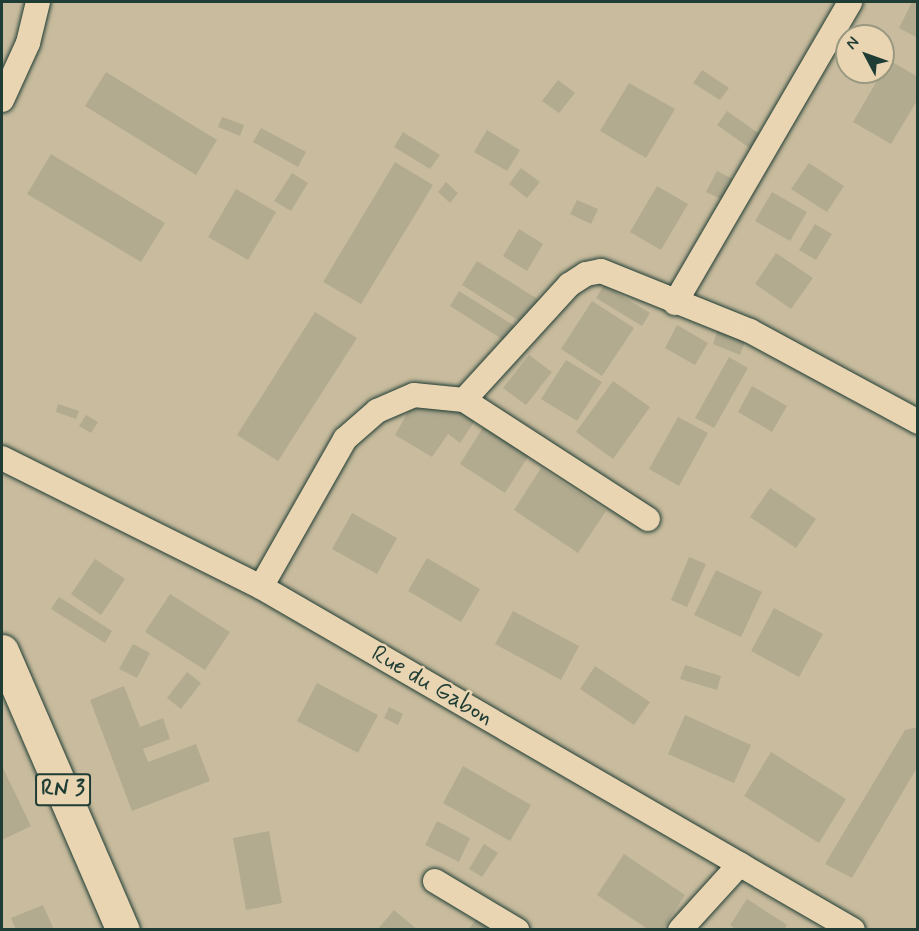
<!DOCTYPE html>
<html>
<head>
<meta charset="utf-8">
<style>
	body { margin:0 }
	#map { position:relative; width:919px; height:931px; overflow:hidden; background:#ead5b3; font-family:Mynerve,sans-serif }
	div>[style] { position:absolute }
	.green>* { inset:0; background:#c9bc9e }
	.building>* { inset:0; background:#b2ab90 }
	.roads { filter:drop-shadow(0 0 2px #1f3d34) drop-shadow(0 0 2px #1f3d34) }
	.street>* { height:24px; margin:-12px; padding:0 12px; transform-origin:12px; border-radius:12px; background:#ead5b3 }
	.highway>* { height:33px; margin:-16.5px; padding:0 16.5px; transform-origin:16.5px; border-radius:16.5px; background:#ead5b3 }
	span { translate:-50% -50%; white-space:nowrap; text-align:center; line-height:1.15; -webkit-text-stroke:5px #ead5b3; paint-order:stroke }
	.shield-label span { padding:2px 4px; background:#ead5b3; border:2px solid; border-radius:4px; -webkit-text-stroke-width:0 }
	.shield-label { font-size:22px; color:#1f3d34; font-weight:700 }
	.street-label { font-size:24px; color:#1f3d34 }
	.frame { position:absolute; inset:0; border:3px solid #1f3d34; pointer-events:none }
	.north { position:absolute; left:835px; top:24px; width:60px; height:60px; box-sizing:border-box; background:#ead5b3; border:2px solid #999880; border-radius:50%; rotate:311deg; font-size:16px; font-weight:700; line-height:24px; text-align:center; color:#1f3d34 }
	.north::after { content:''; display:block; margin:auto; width:21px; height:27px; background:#1f3d34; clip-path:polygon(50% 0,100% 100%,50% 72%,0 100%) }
</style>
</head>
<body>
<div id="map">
	<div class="green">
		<div style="clip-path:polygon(evenodd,2px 2px,917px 2px,917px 929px,2px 929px,2px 2px,847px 36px,883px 36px,883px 72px,847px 72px,847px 36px)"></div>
	</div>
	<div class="building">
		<div style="clip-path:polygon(912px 2px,918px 2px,918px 38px,899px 28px)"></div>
		<div style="clip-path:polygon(889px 60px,918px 77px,918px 99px,891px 144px,853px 122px)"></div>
		<div style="clip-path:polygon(702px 70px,729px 88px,720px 100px,693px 83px)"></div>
		<div style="clip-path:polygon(106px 72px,217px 140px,196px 175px,85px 106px)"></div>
		<div style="clip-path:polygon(558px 80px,575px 93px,559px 113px,542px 101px)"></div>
		<div style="clip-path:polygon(629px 83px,675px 109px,646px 158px,600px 131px)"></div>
		<div style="clip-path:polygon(727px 111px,768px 140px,758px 154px,717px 125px)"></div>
		<div style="clip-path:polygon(222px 117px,244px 125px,240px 136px,218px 127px)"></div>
		<div style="clip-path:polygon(261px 128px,306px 152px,298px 167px,253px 142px)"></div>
		<div style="clip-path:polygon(487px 130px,520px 150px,507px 171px,474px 152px)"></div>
		<div style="clip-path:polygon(403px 132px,440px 155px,430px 169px,394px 147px)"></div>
		<div style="clip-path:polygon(51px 154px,165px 223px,141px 262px,27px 194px)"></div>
		<div style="clip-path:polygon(395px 162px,433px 185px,361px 304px,323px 282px)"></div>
		<div style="clip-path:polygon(809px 163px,844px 186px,827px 212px,791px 189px)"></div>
		<div style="clip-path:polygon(521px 168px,540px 182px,527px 198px,509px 184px)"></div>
		<div style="clip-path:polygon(717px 171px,737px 181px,727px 202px,706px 192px)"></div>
		<div style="clip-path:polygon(292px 173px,308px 183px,291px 211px,274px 201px)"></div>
		<div style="clip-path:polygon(446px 182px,458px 193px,450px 203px,438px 192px)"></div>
		<div style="clip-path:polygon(657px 186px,688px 204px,661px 250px,630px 232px)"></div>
		<div style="clip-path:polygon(236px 189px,276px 212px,248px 260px,208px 237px)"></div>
		<div style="clip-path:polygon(772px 192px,807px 212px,790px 241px,755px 221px)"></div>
		<div style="clip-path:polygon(577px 200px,598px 209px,591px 224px,570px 214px)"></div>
		<div style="clip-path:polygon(815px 224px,832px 234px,816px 260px,799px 250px)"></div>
		<div style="clip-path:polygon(519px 229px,543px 244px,527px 271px,503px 256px)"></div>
		<div style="clip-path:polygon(776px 253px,813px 278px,791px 309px,755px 284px)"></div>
		<div style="clip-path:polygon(477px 261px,539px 300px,524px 324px,462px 285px)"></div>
		<div style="clip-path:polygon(604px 285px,650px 313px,642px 326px,596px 298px)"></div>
		<div style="clip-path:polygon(459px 291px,515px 326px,505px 341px,450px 306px)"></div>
		<div style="clip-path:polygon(592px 301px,634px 328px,602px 376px,561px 349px)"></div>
		<div style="clip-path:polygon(315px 312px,357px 338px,278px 461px,237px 435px)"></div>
		<div style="clip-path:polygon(677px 325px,708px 343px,695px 365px,665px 348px)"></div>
		<div style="clip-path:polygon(718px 329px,746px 339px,740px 355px,713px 344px)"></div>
		<div style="clip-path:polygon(529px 355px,552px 372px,526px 405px,503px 388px)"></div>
		<div style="clip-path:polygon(729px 357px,748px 368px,714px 428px,695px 418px)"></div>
		<div style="clip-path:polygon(566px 360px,602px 382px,577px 421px,541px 399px)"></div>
		<div style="clip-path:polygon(613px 381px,650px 407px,613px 459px,576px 432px)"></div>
		<div style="clip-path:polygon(752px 386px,787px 406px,772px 432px,738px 412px)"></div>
		<div style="clip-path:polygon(414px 401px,451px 406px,476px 419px,460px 443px,448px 434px,432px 457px,395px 435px)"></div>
		<div style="clip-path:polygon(58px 404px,79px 411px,76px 419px,56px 412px)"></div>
		<div style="clip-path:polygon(86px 415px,98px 422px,91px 433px,79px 426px)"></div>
		<div style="clip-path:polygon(678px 417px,708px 433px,679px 486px,649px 469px)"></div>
		<div style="clip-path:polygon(484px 426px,529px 455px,505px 493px,460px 464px)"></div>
		<div style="clip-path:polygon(541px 468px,606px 511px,578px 553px,514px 510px)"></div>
		<div style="clip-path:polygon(770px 488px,816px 519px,796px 548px,750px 517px)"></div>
		<div style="clip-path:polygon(352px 513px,397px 538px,377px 574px,332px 549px)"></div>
		<div style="clip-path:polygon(689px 557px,706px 564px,687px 607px,671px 600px)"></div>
		<div style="clip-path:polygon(427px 558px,480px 589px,461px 622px,408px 591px)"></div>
		<div style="clip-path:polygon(95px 559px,125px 579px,101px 615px,71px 594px)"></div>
		<div style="clip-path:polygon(716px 570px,762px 592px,741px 637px,694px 615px)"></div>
		<div style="clip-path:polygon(170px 594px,230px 632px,205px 670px,145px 632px)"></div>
		<div style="clip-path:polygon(59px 597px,112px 631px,105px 643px,51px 609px)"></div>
		<div style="clip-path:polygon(774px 608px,823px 634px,799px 677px,751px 651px)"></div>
		<div style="clip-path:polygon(513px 611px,579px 646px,561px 680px,495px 644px)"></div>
		<div style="clip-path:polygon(133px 644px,150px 653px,137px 678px,119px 669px)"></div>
		<div style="clip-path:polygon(685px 665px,721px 676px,717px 690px,680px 679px)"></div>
		<div style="clip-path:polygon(595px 666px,650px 702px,634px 725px,580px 689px)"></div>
		<div style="clip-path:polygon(187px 672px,201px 683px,181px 709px,167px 698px)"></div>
		<div style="clip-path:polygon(317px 683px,378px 715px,358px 753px,297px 721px)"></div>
		<div style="clip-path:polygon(124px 686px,140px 727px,163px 718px,170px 739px,143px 749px,148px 762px,196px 744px,210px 781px,132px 811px,90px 700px)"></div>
		<div style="clip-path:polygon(389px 707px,403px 714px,398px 725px,384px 718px)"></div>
		<div style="clip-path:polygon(685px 715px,751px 745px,734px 783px,668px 754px)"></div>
		<div style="clip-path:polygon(918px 727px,918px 766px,852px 878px,825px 864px,905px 730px)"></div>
		<div style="clip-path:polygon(771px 752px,846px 799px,819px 843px,744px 796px)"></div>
		<div style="clip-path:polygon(2px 766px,31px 826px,2px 840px)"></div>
		<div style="clip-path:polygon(463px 766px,531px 805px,510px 841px,443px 803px)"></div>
		<div style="clip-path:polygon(437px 821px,470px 838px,459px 862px,425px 845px)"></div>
		<div style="clip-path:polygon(269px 831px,282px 903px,246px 910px,233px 838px)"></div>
		<div style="clip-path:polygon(484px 844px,498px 853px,482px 877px,469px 869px)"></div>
		<div style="clip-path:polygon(624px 854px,685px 895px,662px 930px,649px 930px,597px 895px)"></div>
		<div style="clip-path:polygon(747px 899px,787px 925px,784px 930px,736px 930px,730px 925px)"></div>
		<div style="clip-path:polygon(43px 905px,54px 930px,16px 930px,11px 918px)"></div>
		<div style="clip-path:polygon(394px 910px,418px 930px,377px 930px)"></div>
		<div style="clip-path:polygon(482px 912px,497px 930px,468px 930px)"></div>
	</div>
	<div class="roads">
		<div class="street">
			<div style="left:2px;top:100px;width:63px;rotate:-65.5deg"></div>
			<div style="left:28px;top:43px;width:42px;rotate:-76.3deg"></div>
			<div style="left:675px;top:303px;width:348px;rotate:-59.8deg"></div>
			<div style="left:464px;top:400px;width:219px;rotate:32.9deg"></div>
			<div style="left:2px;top:458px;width:289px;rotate:26.5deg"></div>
			<div style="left:261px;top:587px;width:684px;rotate:30.09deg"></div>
			<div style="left:261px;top:587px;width:170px;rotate:-60.4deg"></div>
			<div style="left:345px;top:439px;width:43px;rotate:-41.2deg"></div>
			<div style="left:377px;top:411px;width:40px;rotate:-23.4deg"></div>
			<div style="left:414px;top:395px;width:50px;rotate:5.7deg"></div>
			<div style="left:464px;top:400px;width:156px;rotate:-47.6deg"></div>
			<div style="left:569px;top:285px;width:20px;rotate:-33deg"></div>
			<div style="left:586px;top:274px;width:15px;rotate:-11deg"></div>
			<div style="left:601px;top:271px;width:161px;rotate:21.9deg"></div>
			<div style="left:750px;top:331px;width:191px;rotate:28.4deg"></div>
			<div style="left:435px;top:881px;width:96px;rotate:30.9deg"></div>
			<div style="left:680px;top:930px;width:89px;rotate:-47.7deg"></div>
		</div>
		<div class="highway">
			<div style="left:2px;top:651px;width:304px;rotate:66.6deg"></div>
		</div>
	</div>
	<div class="shield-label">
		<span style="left:63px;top:790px">RN 3</span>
	</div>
	<div class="street-label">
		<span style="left:432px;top:686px;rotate:30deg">Rue du Gabon</span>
	</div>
	<div class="frame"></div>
	<div class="north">N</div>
</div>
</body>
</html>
